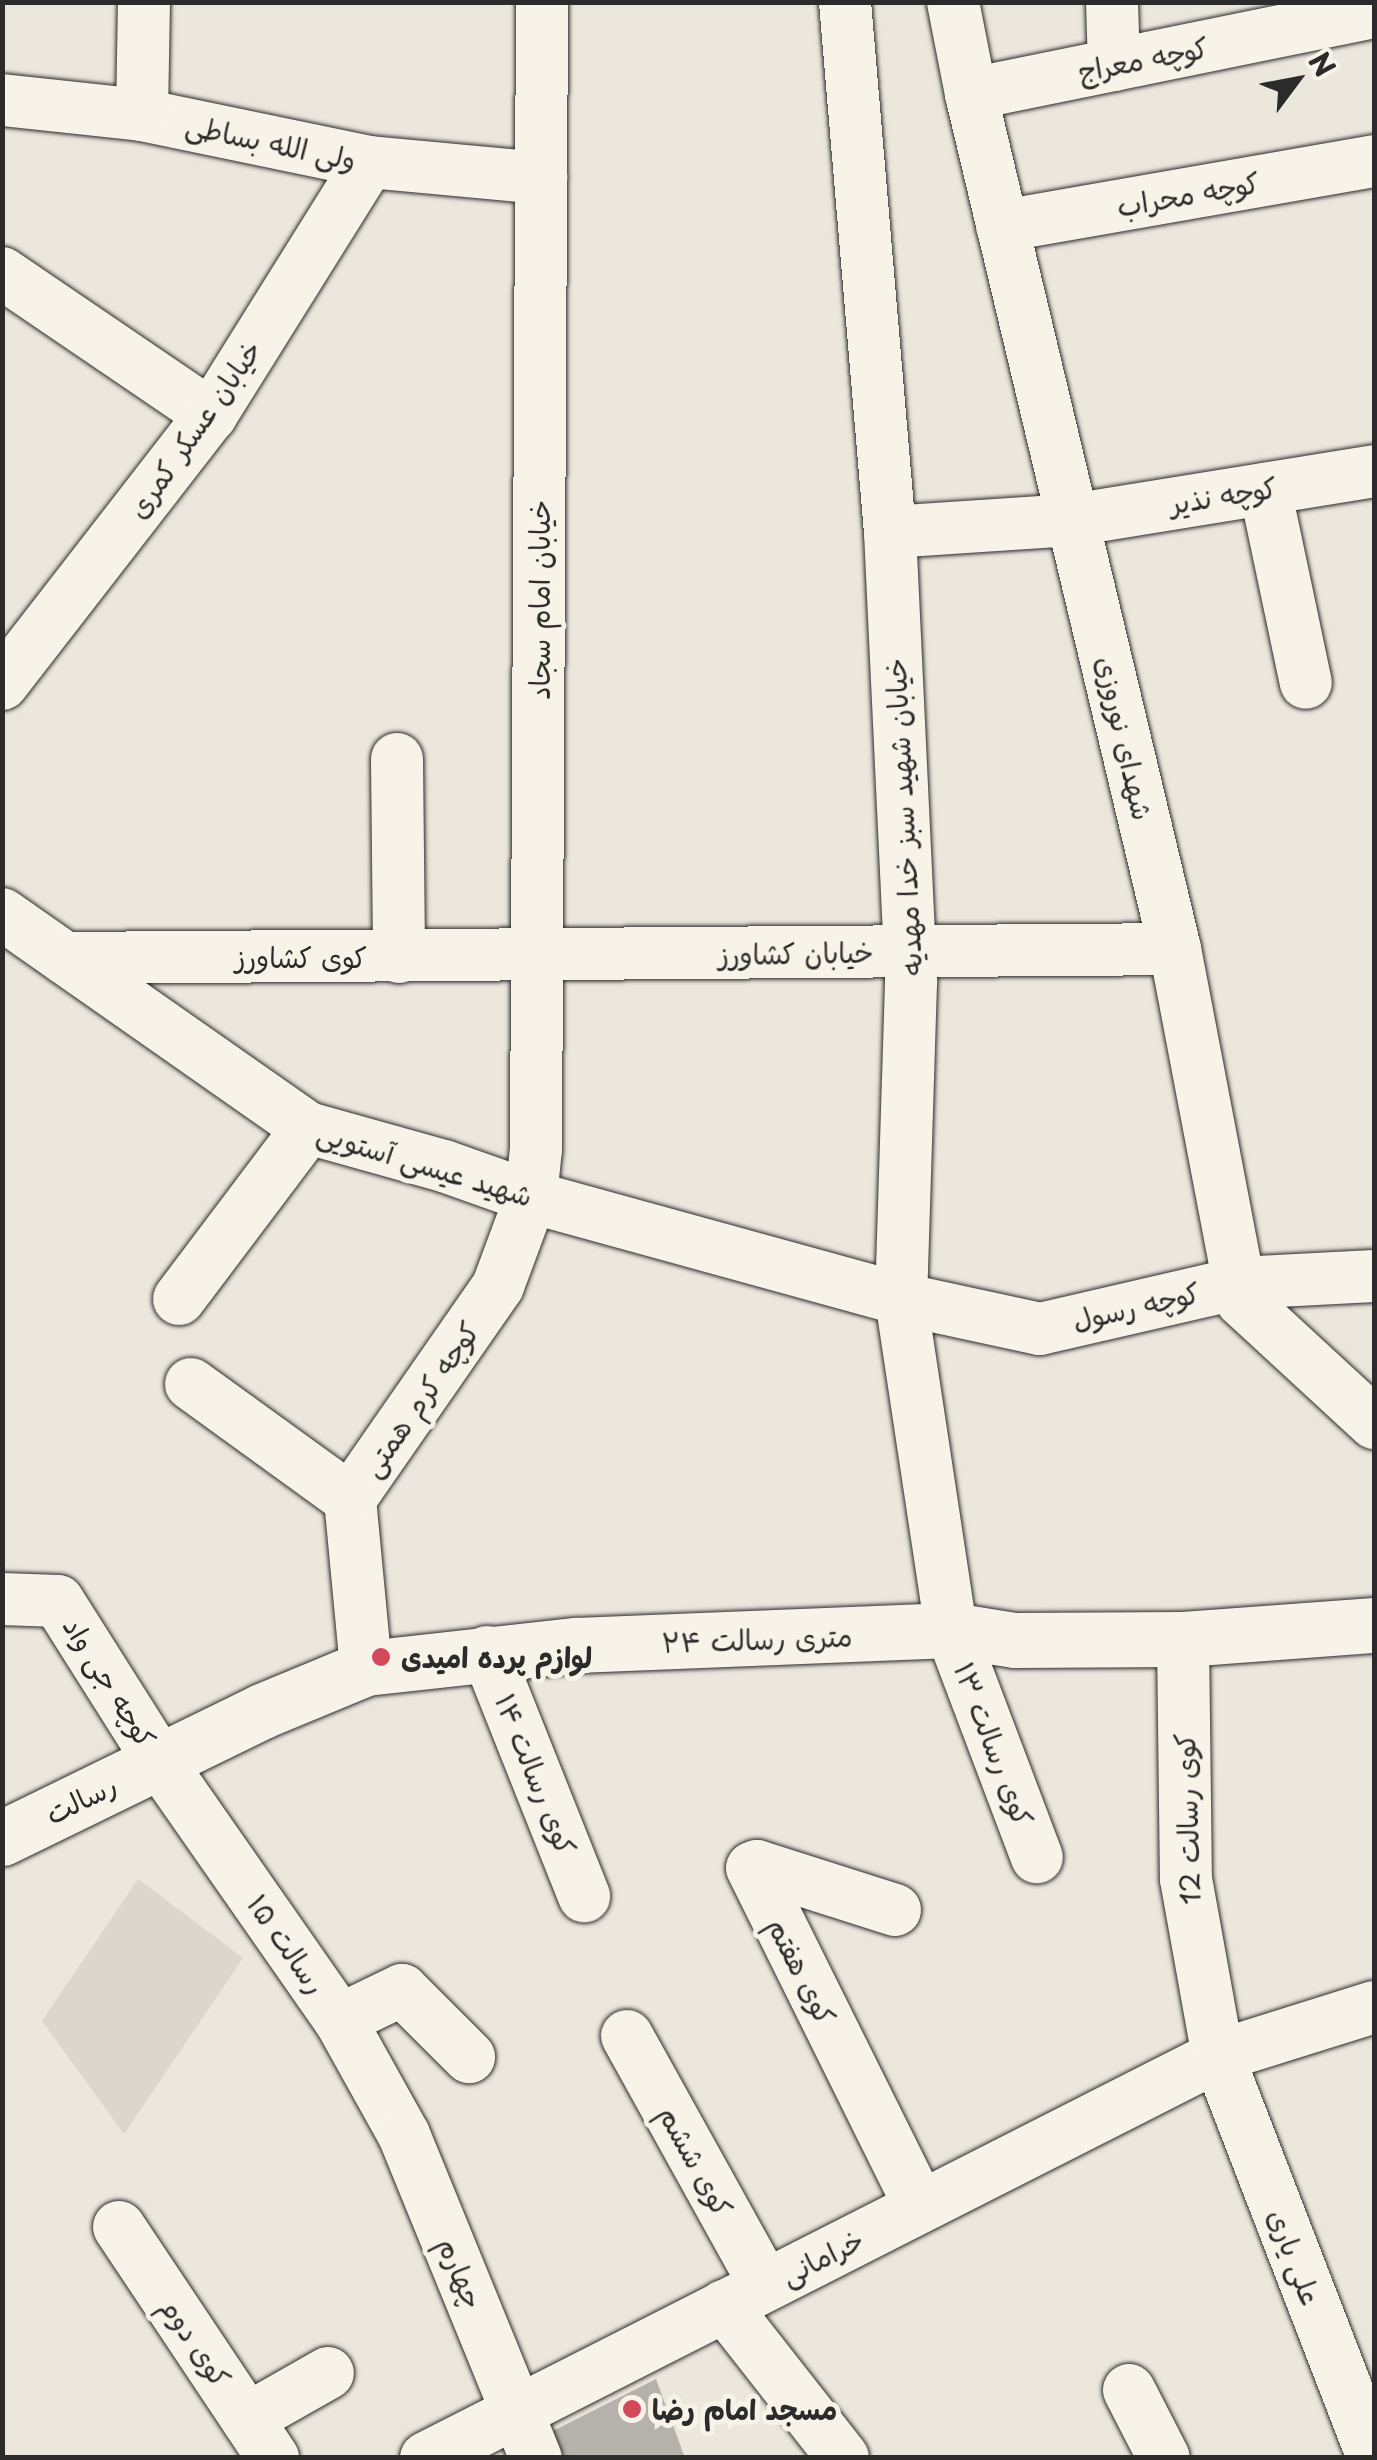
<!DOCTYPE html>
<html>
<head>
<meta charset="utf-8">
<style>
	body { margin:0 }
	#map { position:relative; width:1377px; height:2460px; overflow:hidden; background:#ebe7dd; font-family:"Playpen Sans","Playpen Sans Arabic",sans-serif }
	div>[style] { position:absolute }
	.built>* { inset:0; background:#dbd7ce }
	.building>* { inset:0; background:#b5b2ab }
	.roads { filter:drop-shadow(0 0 2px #2b2b2b) drop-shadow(0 0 2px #2b2b2b) }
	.minor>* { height:52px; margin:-26px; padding:0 26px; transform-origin:26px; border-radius:26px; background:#f7f3e8 }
	.major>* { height:55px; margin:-27.5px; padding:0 27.5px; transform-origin:27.5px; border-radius:27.5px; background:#f7f3e8 }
	.dots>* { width:28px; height:28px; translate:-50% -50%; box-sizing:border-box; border:5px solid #f7f3e8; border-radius:50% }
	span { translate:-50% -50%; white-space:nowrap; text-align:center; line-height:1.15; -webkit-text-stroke:10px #f7f3e8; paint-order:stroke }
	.street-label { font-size:28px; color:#2b2b2b }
	.poi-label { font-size:28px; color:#2b2b2b; font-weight:700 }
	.left { translate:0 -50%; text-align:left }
	.frame { position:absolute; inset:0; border:5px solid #2b2b2b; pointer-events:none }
	.north { position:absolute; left:1247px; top:30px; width:100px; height:100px; -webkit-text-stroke:8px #f7f3e8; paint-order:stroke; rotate:58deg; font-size:28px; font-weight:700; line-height:40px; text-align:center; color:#2b2b2b }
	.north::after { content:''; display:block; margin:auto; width:35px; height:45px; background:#2b2b2b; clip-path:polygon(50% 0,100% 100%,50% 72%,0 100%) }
</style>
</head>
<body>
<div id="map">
	<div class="built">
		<div style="clip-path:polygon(138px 1879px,243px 1958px,124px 2134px,42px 2021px)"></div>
	</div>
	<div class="building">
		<div style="clip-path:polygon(656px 2379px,685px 2458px,546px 2458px,537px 2439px)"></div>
	</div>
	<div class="roads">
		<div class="minor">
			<div style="left:845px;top:2px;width:532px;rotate:85.15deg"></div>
			<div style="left:890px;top:532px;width:451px;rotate:87.3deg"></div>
			<div style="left:911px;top:983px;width:316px;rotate:91.8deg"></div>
			<div style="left:901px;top:1299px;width:335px;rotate:81.4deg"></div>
			<div style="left:951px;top:1630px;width:243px;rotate:69.3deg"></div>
			<div style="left:953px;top:2px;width:94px;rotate:78.9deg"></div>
			<div style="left:971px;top:94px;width:879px;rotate:76.58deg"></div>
			<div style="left:1175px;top:949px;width:358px;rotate:79.2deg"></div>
			<div style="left:1242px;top:1301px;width:180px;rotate:42.7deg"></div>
			<div style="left:1112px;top:2px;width:63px;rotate:88.2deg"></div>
			<div style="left:971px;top:94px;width:411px;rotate:-11.5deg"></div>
			<div style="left:2px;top:100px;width:141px;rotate:6.1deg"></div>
			<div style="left:142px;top:115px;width:232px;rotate:11.7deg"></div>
			<div style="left:369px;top:162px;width:173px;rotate:5.3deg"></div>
			<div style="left:142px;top:115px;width:113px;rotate:-89deg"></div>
			<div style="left:1002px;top:226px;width:378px;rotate:-9.9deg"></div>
			<div style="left:2px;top:273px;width:253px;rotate:34.2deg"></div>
			<div style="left:1265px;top:489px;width:198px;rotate:78.1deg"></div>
			<div style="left:890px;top:532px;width:182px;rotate:-3.8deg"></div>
			<div style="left:1072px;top:520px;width:306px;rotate:-9.2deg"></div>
			<div style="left:2px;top:684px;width:341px;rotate:-52.2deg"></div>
			<div style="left:211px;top:415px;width:298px;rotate:-58deg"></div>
			<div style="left:397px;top:759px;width:198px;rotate:89.4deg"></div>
			<div style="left:2px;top:914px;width:373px;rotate:35deg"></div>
			<div style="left:308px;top:1128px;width:141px;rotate:15.6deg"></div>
			<div style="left:444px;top:1166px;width:92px;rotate:19.6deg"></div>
			<div style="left:531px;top:1197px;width:384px;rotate:15.4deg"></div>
			<div style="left:901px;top:1299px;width:142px;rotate:12.2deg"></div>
			<div style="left:1040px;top:1329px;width:204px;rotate:-13deg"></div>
			<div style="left:1239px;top:1283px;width:135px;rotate:-3deg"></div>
			<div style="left:65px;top:958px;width:1110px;rotate:-0.46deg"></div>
			<div style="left:179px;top:1299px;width:214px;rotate:-53deg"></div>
			<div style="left:191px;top:1384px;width:196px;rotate:35.9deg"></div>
			<div style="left:2px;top:1599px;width:56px;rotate:2deg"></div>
			<div style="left:58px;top:1601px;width:189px;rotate:57.7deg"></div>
			<div style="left:159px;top:1761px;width:316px;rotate:55.1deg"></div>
			<div style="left:340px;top:2020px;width:132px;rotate:60.9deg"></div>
			<div style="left:404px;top:2135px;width:349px;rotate:67.8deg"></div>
			<div style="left:1183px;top:1639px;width:240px;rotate:89.3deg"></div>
			<div style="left:1186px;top:1879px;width:180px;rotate:79.8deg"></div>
			<div style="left:1218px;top:2056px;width:431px;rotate:68.9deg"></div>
			<div style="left:487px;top:1652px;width:263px;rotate:68.3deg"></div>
			<div style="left:366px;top:1668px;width:170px;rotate:-95.4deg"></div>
			<div style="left:350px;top:1499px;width:259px;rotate:-55.2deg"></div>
			<div style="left:498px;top:1286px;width:95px;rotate:-69.7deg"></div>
			<div style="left:531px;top:1197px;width:48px;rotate:-84.1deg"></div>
			<div style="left:536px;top:1149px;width:1147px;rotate:-89.7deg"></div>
			<div style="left:895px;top:1910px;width:145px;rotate:-162.3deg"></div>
			<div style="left:757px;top:1866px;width:5px;rotate:158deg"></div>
			<div style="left:752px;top:1868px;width:378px;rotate:63.6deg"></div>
			<div style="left:340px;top:2020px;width:69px;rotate:-25.8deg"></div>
			<div style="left:402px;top:1990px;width:95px;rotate:45deg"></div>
			<div style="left:627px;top:2036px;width:285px;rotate:61deg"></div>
			<div style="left:119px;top:2227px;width:278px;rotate:56.3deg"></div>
			<div style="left:724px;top:2306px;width:193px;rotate:51.9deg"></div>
			<div style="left:1129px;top:2390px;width:76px;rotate:62.8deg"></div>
			<div style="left:247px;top:2419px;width:93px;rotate:-29.6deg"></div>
			<div style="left:426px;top:2458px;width:888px;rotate:-26.91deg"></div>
			<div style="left:1218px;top:2056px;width:164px;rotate:-17.4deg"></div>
		</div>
		<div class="major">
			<div style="left:2px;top:1838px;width:289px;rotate:-26deg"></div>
			<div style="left:262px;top:1711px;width:113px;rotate:-22.5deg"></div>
			<div style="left:366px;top:1668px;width:211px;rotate:-6.3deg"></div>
			<div style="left:576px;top:1645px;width:375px;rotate:-2.3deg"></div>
			<div style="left:951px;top:1630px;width:65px;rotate:8.9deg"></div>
			<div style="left:1015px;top:1640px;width:168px;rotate:-0.3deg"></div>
			<div style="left:1183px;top:1639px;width:192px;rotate:-4.2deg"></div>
		</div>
	</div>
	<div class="dots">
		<div style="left:381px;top:1657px;background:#d1495b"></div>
		<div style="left:632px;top:2409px;background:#d1495b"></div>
	</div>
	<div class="street-label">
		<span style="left:1143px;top:59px;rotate:-11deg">کوچه معراج</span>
		<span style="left:271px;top:142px;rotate:12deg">ولی الله بساطی</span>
		<span style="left:1188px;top:194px;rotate:-10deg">کوچه محراب</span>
		<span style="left:194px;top:429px;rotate:-55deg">خیابان عسکر کمری</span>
		<span style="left:1223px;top:495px;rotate:-9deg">کوچه نذیر</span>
		<span style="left:539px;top:600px;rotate:-90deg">خیابان امام سجاد</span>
		<span style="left:1125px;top:738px;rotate:77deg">شهدای نوروزی</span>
		<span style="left:903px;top:817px;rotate:-93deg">خیابان شهید سبز خدا مهدیه</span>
		<span style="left:796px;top:953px;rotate:-1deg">خیابان کشاورز</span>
		<span style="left:301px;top:957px">کوی کشاورز</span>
		<span style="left:425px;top:1164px;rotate:17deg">شهید عیسی آستویی</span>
		<span style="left:1136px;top:1306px;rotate:-13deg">کوچه رسول</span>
		<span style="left:420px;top:1399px;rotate:-55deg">کوچه کرم همتی</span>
		<span style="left:757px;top:1639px;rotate:-2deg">۲۴ متری رسالت</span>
		<span style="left:110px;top:1682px;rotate:58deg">کوچه جی واد</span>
		<span style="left:994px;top:1744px;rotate:69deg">کوی رسالت ۱۳</span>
		<span style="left:536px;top:1774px;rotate:68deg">کوی رسالت ۱۴</span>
		<span style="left:81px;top:1799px;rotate:-26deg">رسالت</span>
		<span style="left:1187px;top:1819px;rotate:-92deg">کوی رسالت 12</span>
		<span style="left:287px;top:1944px;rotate:55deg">رسالت ۱۵</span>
		<span style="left:802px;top:1971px;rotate:63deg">کوی هفتم</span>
		<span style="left:696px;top:2161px;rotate:61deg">کوی ششم</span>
		<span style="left:822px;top:2257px;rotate:-27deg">خرامانی</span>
		<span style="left:1295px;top:2257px;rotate:69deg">علی یاری</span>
		<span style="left:461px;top:2273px;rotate:67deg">چهارم</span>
		<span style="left:196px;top:2342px;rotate:56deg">کوی دوم</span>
	</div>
	<div class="poi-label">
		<span class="left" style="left:401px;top:1657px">لوازم پرده امیدی</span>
		<span class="left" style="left:652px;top:2409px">مسجد امام رضا</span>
	</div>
	<div class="frame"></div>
	<div class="north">N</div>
</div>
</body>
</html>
